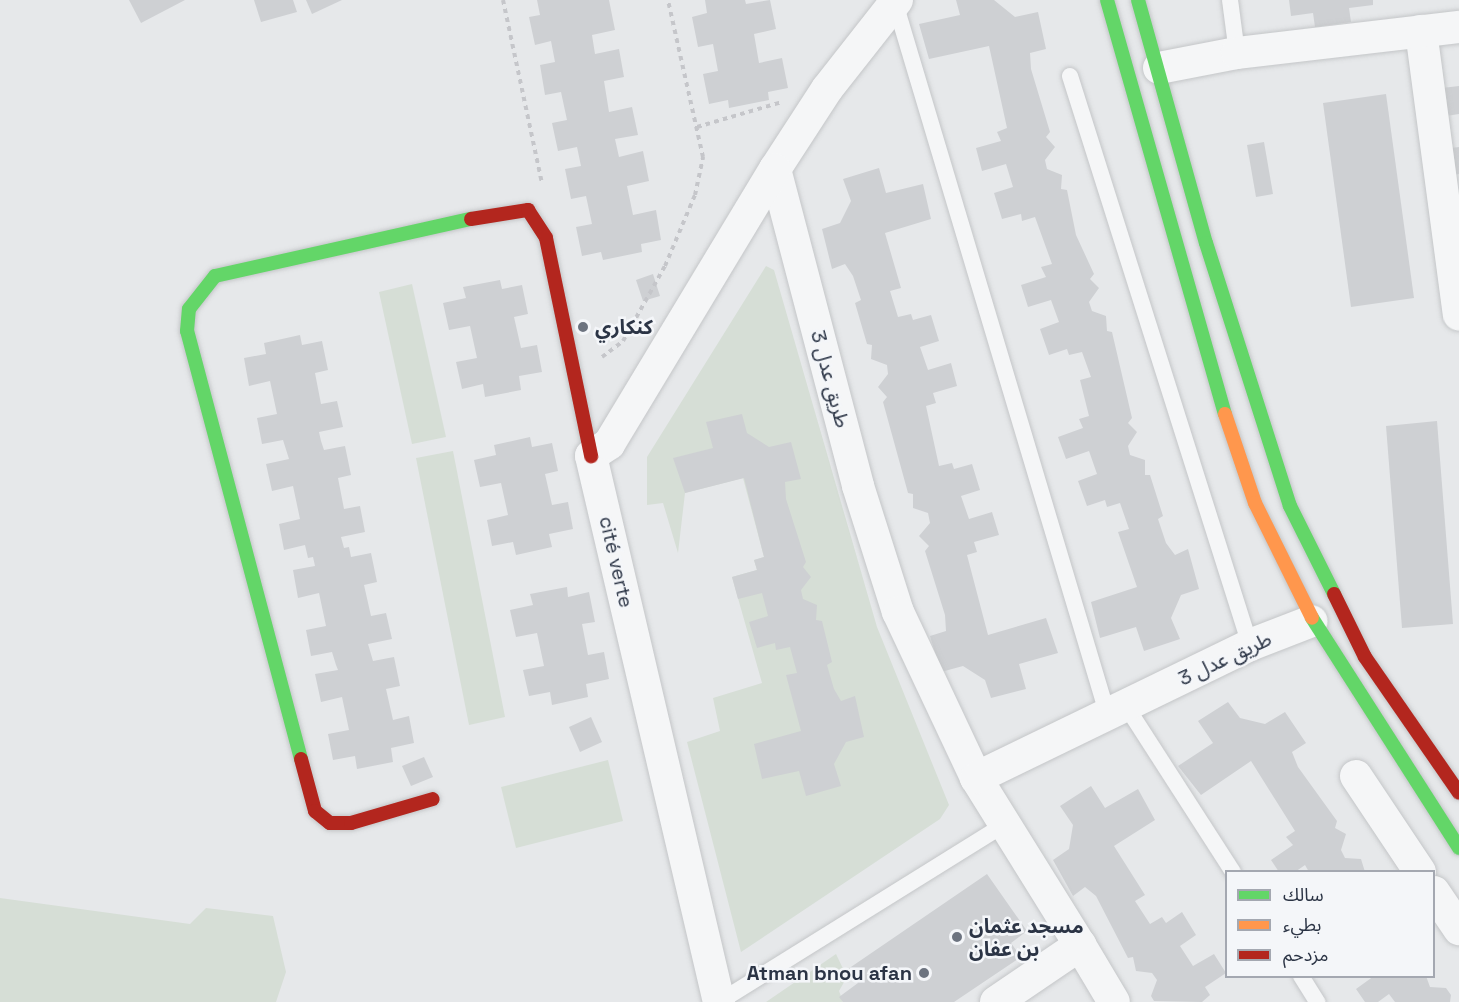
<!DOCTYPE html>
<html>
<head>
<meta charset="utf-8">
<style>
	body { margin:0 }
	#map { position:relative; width:1459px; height:1002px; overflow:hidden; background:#e6e8ea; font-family:"Space Grotesk","Noto Sans Arabic",sans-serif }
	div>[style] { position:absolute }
	.green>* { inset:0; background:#d6ded6 }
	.building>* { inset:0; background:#ced0d3 }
	.path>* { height:4px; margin-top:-2px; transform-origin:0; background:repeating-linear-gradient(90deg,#c5c6ca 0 4.5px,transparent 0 9px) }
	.roads { filter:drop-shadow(0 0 2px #c4c6c8) drop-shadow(0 0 2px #c4c6c8) }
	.lane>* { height:16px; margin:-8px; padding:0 8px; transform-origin:8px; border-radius:8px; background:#f5f6f7 }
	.street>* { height:32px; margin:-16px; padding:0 16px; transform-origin:16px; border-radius:16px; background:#f5f6f7 }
	.fast>* { height:14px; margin:-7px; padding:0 7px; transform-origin:7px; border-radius:7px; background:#63d668 }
	.slow>* { height:14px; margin:-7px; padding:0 7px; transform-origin:7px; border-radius:7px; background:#ff974d }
	.jam>* { height:14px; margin:-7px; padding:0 7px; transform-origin:7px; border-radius:7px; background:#b3261e }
	.dots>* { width:16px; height:16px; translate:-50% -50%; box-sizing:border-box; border:3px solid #f4f6f9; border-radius:50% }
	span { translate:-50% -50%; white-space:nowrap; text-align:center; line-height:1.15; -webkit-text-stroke:5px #f4f6f9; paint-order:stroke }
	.poi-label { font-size:20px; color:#2b3445; font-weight:700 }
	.left { translate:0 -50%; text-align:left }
	.right { translate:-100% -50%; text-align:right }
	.street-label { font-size:20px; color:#2b3445 }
	.legend { position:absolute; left:1225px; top:870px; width:210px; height:108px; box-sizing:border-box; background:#f4f6f9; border:2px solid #a4a8b1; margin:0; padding:8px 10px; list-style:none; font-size:18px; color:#2b3445 }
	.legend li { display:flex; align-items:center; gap:12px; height:30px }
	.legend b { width:30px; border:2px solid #a4a8b1 }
</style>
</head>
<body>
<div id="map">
	<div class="green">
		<div style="clip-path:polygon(766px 266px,774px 270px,877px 627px,949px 805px,940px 819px,741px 952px,687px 742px,720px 731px,713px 698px,762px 683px,732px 577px,757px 570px,754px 560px,764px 557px,743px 478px,685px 493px,678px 553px,663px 503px,647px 505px,647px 457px)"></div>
		<div style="clip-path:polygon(412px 284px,446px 437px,412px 444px,379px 292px)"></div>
		<div style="clip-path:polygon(453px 451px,505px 717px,469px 725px,416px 458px)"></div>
		<div style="clip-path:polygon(608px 760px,623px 821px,516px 848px,501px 787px)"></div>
		<div style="clip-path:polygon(0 898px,190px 924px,206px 908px,273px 916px,286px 972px,276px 1002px,0 1002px)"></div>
		<div style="clip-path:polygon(836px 954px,847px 977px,839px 991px,843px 1002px,766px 1002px)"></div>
	</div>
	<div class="building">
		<div style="clip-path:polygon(129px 0,185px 0,141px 23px)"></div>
		<div style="clip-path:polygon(254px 0,293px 0,297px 12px,261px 22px)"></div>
		<div style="clip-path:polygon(306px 0,342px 0,312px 14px)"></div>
		<div style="clip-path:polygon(537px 0,609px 0,615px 30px,592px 35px,595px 54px,619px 49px,624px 77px,604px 81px,609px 112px,632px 107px,638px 135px,615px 139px,619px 157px,643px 151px,649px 181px,627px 186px,633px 215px,656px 210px,661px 240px,641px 244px,642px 252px,603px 260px,601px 252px,582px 256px,576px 227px,592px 224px,586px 196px,571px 199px,565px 169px,581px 166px,577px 147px,558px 151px,552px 123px,567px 120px,561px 92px,545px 95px,540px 65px,555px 62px,551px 41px,535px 45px,529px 17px,540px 15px)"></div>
		<div style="clip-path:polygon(705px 0,745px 0,746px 4px,770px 0,776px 29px,754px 34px,759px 63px,782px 58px,788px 88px,768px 92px,769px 100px,729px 108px,728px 100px,709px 104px,703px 74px,718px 71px,713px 44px,698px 47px,692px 17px,707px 13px)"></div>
		<div style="clip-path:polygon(956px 0,994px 0,1015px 17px,1038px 12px,1046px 49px,1030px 53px,1031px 69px,1050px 132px,1046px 137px,1055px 147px,1045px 160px,1047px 169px,1062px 175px,1061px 189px,1067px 190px,1076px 235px,1094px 274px,1090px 279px,1099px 288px,1089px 302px,1092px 311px,1106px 316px,1107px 331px,1112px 332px,1132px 418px,1128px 423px,1137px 432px,1128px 446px,1130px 455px,1145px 460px,1145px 475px,1150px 475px,1163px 516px,1158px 519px,1166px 543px,1175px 555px,1188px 549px,1199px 589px,1181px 595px,1171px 618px,1180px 639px,1144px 651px,1136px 627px,1100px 638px,1091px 602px,1137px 587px,1118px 532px,1129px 529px,1120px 503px,1107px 507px,1105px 500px,1087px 506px,1078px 481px,1097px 474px,1089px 451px,1066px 459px,1058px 437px,1083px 428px,1079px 419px,1089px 416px,1080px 380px,1091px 377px,1082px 352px,1069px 355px,1067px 349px,1049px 355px,1040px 329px,1059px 322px,1051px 300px,1028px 307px,1021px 285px,1046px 277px,1041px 267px,1052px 264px,1035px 217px,1022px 221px,1021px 214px,1002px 219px,994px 193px,1013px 187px,1006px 164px,982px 171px,976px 148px,1001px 141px,997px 132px,1007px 128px,989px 46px,929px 59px,919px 24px,960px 15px)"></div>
		<div style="clip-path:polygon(1289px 0,1373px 0,1373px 5px,1349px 8px,1351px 22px,1315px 27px,1313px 13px,1291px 16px)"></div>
		<div style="clip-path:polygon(1459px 86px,1459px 114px,1446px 116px,1442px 88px)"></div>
		<div style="clip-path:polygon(1386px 94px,1414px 298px,1351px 307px,1323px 103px)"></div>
		<div style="clip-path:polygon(1264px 142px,1273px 194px,1256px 197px,1247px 145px)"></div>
		<div style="clip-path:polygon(1459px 147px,1459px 174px,1454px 175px,1451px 148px)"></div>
		<div style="clip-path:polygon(879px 168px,886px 193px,923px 184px,931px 219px,885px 233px,901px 288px,890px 291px,898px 317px,911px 314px,913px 320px,931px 315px,939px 341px,920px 347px,928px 370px,951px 363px,957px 386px,933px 393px,936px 403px,926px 406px,939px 466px,952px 463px,954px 469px,972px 464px,980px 490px,961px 496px,969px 519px,992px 512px,999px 535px,974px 542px,977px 552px,967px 555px,988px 635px,1046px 618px,1058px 653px,1019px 664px,1026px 689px,991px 698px,985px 680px,963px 666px,941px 672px,930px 636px,946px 631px,945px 615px,925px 551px,929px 546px,919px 536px,930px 523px,928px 513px,913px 508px,913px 494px,908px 493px,883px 402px,887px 397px,878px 387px,888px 374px,887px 365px,871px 359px,872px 345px,867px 344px,855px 303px,861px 300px,853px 276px,845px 264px,832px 269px,822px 229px,840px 223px,851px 201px,843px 179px)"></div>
		<div style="clip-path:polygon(653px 274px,660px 296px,643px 301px,636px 280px)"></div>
		<div style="clip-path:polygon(500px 280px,502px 289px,522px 285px,528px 314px,514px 317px,521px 348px,537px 345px,542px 372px,519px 376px,521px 390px,485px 397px,483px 384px,462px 389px,456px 362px,477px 358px,470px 326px,449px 330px,443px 303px,466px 298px,463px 287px)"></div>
		<div style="clip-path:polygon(300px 335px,302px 345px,322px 341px,328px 370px,315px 373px,321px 404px,337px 401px,343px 427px,319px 432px,321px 441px,324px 450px,345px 446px,351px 475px,338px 478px,344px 509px,360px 506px,365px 532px,341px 537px,344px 548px,349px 547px,351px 557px,371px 553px,377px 582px,364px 585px,371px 616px,386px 613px,392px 639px,368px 644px,373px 661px,394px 657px,400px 686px,386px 689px,393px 720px,409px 716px,414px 743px,391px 748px,393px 762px,357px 769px,355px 756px,333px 760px,328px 734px,349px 730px,342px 697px,321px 702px,315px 674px,338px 670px,336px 665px,332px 652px,311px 656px,306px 630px,326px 626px,319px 593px,298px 598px,293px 570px,315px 566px,313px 557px,308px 558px,305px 545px,284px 550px,279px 524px,300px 519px,293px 486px,272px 491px,266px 464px,289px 459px,283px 440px,262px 444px,257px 418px,277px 414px,270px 381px,249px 386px,244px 358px,266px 354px,264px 343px)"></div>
		<div style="clip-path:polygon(742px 414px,747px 433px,769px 447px,791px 442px,801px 479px,785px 482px,786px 499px,806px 562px,803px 567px,811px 577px,801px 590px,803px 599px,817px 605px,816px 620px,822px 621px,832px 662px,827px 665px,834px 689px,841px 701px,855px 696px,864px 737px,846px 742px,834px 764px,841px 786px,806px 796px,799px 771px,762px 779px,754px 744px,801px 731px,786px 675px,797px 673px,790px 647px,776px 650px,775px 643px,757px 648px,749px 622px,768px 616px,762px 593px,738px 599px,732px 577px,757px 570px,754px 560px,764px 557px,744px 478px,685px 493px,673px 458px,713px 448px,706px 422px)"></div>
		<div style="clip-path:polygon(1437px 421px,1453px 624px,1402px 628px,1386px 426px)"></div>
		<div style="clip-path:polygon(530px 437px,532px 447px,552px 443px,558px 471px,545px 474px,552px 505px,568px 502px,573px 529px,549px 534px,552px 547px,516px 555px,513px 542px,492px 546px,487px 520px,508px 515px,501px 483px,480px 487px,474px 460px,496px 455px,494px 445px)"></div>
		<div style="clip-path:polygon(567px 587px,568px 597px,589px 592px,595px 622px,582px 624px,588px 655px,604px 652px,609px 679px,586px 684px,588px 697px,552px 705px,550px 692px,529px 696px,523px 670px,544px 666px,537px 633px,516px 637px,510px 610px,533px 605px,530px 594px)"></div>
		<div style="clip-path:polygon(1228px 702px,1240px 718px,1265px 724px,1285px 712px,1306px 743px,1292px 752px,1298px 767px,1337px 821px,1335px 828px,1346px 834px,1341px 850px,1345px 858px,1361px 859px,1365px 872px,1309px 872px,1305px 865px,1295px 872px,1279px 872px,1271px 860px,1293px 845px,1286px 837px,1295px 831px,1251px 761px,1201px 795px,1178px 766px,1213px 743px,1198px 721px)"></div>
		<div style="clip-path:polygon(591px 717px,602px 742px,580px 752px,569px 727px)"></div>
		<div style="clip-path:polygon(424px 757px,433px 777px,411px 786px,402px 766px)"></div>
		<div style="clip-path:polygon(1091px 786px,1105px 808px,1138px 789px,1155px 820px,1114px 846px,1145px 895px,1135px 901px,1150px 924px,1162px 917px,1166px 923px,1182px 912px,1196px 935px,1180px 946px,1193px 966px,1214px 954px,1226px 973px,1205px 987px,1210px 995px,1202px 1002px,1154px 1001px,1151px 996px,1157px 980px,1152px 973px,1136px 971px,1133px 957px,1128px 958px,1096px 896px,1085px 887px,1073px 896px,1053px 860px,1069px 849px,1073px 825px,1060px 806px)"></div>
		<div style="clip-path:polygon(987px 874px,1027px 931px,1011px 943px,1021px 957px,954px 1002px,843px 1002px,839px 997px,858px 983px,848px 969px)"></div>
		<div style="clip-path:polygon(1374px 976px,1426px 976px,1430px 987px,1446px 988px,1451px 995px,1450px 1002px,1395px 1002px,1389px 994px,1378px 1002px,1365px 1002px,1356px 989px)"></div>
	</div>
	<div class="path">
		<div style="left:503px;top:0;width:187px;rotate:78deg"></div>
		<div style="left:697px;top:127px;width:89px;rotate:-16.4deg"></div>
		<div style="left:602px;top:357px;width:26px;rotate:-37deg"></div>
		<div style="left:623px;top:341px;width:86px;rotate:-60.8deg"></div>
		<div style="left:665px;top:266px;width:77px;rotate:-67.1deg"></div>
		<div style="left:695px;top:195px;width:39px;rotate:-78deg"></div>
		<div style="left:703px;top:157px;width:161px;rotate:-102.6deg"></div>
	</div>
	<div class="roads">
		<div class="lane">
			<div style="left:1230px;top:0;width:53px;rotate:82.5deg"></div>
			<div style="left:895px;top:3px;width:744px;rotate:73.37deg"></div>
			<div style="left:1070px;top:76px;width:597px;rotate:72.45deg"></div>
			<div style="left:1126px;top:706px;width:197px;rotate:57.2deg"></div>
			<div style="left:1301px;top:976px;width:31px;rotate:58deg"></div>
			<div style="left:719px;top:1002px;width:337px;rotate:-31.9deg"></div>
		</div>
		<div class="street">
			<div style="left:897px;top:0;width:113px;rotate:128.2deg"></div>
			<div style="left:827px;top:89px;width:95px;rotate:123deg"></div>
			<div style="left:775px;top:169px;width:328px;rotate:75.3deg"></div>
			<div style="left:858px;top:486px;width:132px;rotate:72.4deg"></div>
			<div style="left:898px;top:612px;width:183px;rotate:64.8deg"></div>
			<div style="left:1421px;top:31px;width:286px;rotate:82.4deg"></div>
			<div style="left:1159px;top:68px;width:79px;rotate:-10.9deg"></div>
			<div style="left:1237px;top:53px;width:224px;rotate:-6.7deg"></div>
			<div style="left:1356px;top:776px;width:115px;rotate:56.3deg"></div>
			<div style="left:1434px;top:892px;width:45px;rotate:56deg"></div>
			<div style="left:1080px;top:945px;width:197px;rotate:-121.9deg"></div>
			<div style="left:976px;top:778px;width:305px;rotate:-25.9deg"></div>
			<div style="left:1250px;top:645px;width:66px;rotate:-21.2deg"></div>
			<div style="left:719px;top:1002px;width:561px;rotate:-103.19deg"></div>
			<div style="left:591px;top:456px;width:22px;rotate:-34deg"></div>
			<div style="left:609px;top:444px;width:321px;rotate:-58.9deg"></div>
			<div style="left:996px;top:1002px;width:102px;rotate:-34.2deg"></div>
			<div style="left:1080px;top:945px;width:66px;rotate:59.2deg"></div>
		</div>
		<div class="fast">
			<div style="left:1107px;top:0;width:430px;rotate:74.1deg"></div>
			<div style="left:1138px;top:0;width:252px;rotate:74.4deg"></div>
			<div style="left:1206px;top:243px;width:276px;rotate:72.3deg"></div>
			<div style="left:1290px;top:506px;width:98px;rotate:63.4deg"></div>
			<div style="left:1312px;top:618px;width:273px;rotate:57.4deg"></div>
			<div style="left:301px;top:759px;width:443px;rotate:-104.9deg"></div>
			<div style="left:187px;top:331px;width:22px;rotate:-85deg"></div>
			<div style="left:189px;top:309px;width:42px;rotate:-51.8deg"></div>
			<div style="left:215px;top:276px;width:262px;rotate:-12.6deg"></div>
		</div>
		<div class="slow">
			<div style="left:1225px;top:414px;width:94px;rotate:71.4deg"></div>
			<div style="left:1255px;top:503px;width:128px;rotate:63.6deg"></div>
		</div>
		<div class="jam">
			<div style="left:471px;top:219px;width:58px;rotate:-9deg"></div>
			<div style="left:528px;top:210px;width:33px;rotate:57deg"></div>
			<div style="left:546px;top:238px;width:223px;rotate:78.3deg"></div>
			<div style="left:1334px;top:594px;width:70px;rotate:63.8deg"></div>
			<div style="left:1365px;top:657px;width:165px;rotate:55.3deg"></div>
			<div style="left:301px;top:759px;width:54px;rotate:74.9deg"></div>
			<div style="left:315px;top:811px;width:19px;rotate:39deg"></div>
			<div style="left:330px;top:823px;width:21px"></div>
			<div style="left:351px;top:823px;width:85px;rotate:-16.3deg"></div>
		</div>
	</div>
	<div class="dots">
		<div style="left:583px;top:327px;background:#6c737f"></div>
		<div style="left:957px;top:937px;background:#6c737f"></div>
		<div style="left:924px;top:973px;background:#6c737f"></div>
	</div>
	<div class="poi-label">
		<span class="left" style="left:595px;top:327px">كنكاري</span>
		<span class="left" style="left:969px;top:938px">مسجد عثمان<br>بن عفان</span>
		<span class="right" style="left:912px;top:973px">Atman bnou afan</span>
	</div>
	<div class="street-label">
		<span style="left:830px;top:379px;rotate:75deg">طريق عدل 3</span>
		<span style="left:616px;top:562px;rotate:77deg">cité verte</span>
		<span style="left:1225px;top:659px;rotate:-25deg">طريق عدل 3</span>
	</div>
	<ul class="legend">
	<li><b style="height:8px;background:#63d668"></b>سالك</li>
	<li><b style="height:8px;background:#ff974d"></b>بطيء</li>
	<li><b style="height:8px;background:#b3261e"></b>مزدحم</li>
	</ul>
</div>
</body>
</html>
